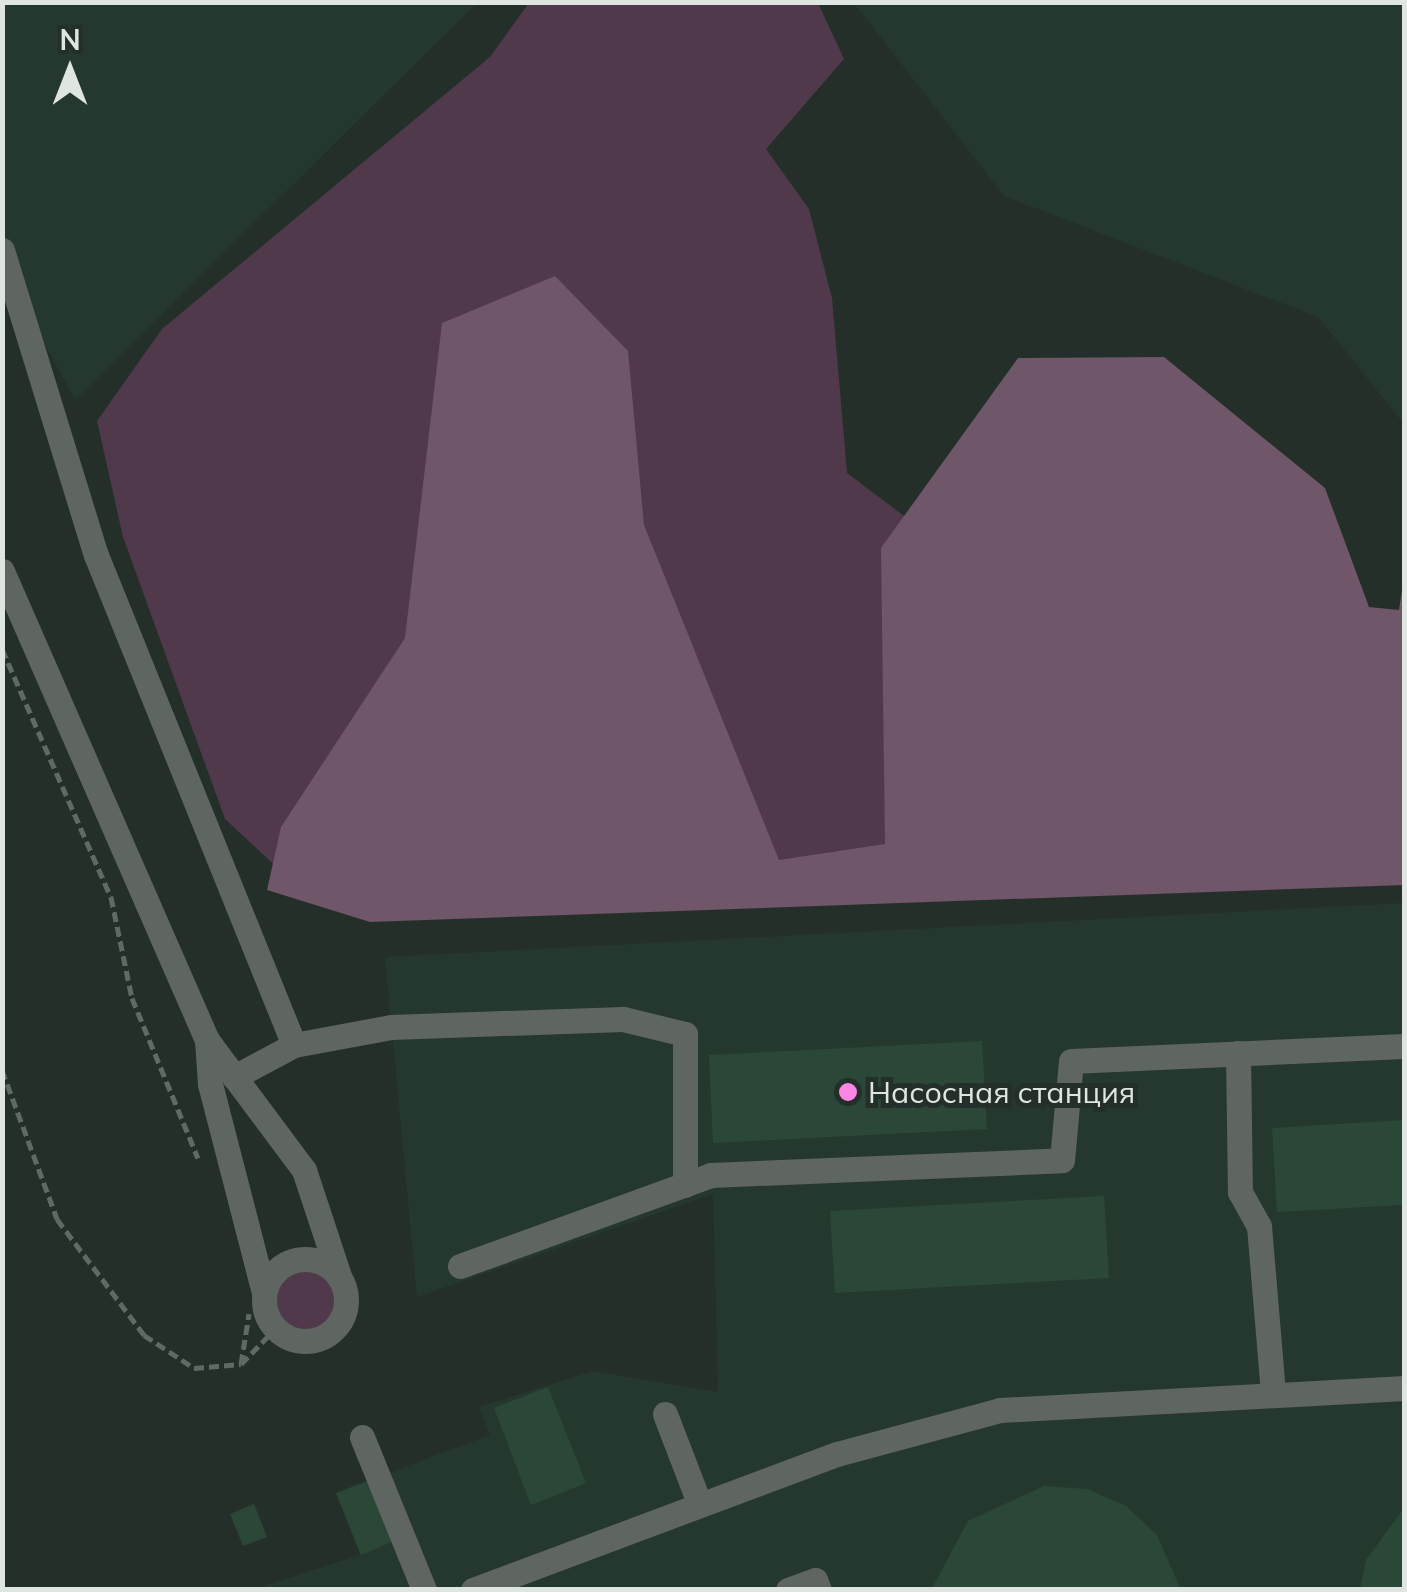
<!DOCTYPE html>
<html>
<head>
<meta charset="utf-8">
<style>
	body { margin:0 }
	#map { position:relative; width:1407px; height:1592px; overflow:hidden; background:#242f29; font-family:Mulish,sans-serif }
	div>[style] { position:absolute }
	.built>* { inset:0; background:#25382d }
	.green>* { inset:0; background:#4f394a }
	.round { border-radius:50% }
	.forest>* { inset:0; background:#6f5668 }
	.building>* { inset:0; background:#2b4738 }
	.path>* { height:5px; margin-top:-2.5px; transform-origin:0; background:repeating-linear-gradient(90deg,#606a64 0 10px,transparent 0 15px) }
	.minor>* { height:25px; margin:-12.5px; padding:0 12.5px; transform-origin:12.5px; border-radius:12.5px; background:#5f6561 }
	.minor>.ring { margin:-12.5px; padding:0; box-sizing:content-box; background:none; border:25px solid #5f6561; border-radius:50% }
	.dots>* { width:28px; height:28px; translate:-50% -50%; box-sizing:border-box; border:5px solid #242f29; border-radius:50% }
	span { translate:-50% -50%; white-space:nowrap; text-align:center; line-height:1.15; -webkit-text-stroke:10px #242f29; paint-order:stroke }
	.poi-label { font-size:30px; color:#dfe6e2 }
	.left { translate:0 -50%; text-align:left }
	.frame { position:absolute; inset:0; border:5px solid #dfe6e2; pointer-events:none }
	.north { position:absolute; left:20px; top:20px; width:100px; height:100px; -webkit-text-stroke:8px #242f29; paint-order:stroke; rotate:0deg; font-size:28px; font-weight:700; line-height:40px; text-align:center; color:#dfe6e2 }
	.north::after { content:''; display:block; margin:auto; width:35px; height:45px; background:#dfe6e2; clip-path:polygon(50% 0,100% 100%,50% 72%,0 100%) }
</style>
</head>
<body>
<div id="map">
	<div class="built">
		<div style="clip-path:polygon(2px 3px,477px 3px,75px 400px,3px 268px)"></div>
		<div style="clip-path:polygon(854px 3px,1404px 3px,1404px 424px,1318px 317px,1004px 196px)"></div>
		<div style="clip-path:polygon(1404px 903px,1404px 1589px,251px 1590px,360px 1555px,336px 1493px,490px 1435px,479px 1407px,593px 1371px,718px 1392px,713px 1194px,417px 1297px,385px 957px)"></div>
	</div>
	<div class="green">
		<div style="clip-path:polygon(529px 3px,818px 3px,844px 59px,766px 149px,809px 209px,832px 298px,847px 473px,904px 516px,994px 538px,1260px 857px,297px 886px,225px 819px,123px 537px,97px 421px,162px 329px,490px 57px)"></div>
		<div class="round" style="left:275px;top:1269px;width:62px;height:62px"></div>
	</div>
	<div class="forest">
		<div style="clip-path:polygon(555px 276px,628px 351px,644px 525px,779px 860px,885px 844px,881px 548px,1018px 358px,1164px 357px,1325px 488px,1369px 607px,1399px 610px,1404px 577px,1404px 885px,370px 922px,267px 890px,281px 827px,405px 638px,442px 323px)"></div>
	</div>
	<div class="building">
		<div style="clip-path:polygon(982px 1041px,987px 1129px,713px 1143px,709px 1055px)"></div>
		<div style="clip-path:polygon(1404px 1120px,1404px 1205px,1277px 1212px,1272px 1128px)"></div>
		<div style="clip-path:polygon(1104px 1196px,1109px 1278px,835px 1293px,830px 1211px)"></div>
		<div style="clip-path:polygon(548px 1387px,586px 1483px,531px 1505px,494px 1408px)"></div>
		<div style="clip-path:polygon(383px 1475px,408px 1535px,361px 1555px,336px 1493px)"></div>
		<div style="clip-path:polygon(1044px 1486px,1087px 1489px,1126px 1506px,1157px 1535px,1181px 1590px,931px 1590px,968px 1521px)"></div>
		<div style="clip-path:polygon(254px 1504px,267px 1537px,243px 1546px,230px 1514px)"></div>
		<div style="clip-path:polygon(1404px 1508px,1404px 1590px,1360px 1590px,1366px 1560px)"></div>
	</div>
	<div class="path">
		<div style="left:2px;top:649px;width:271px;rotate:66.3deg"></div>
		<div style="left:111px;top:897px;width:103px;rotate:78.3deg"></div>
		<div style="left:132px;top:998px;width:173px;rotate:67.6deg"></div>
		<div style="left:2px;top:1070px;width:159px;rotate:69.7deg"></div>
		<div style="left:57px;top:1219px;width:145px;rotate:53.1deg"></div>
		<div style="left:144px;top:1335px;width:60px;rotate:33.4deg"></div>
		<div style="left:194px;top:1368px;width:47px;rotate:-4.9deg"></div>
		<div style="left:241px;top:1364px;width:49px;rotate:-45.8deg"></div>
		<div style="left:241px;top:1364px;width:51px;rotate:-80.9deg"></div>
	</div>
	<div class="minor">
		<div style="left:2px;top:250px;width:319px;rotate:72.9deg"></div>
		<div style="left:96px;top:555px;width:528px;rotate:68deg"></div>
		<div style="left:294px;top:1045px;width:68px;rotate:151.9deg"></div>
		<div style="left:2px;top:571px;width:512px;rotate:66.39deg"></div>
		<div style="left:207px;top:1040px;width:162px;rotate:53.3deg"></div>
		<div style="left:304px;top:1170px;width:112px;rotate:71.7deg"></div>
		<div style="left:207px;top:1040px;width:44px;rotate:86.1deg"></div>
		<div style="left:210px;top:1084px;width:216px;rotate:75.5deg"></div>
		<div style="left:294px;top:1045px;width:99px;rotate:-10.5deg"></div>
		<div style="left:391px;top:1027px;width:232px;rotate:-2deg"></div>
		<div style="left:623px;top:1019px;width:64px;rotate:13.6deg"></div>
		<div style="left:685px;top:1034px;width:151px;rotate:90deg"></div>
		<div style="left:1238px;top:1053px;width:139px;rotate:89.2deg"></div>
		<div style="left:1240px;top:1192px;width:39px;rotate:61deg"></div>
		<div style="left:1259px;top:1226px;width:168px;rotate:85.2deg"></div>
		<div class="ring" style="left:264px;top:1259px;width:57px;height:57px"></div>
		<div style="left:460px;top:1266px;width:267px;rotate:-19.9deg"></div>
		<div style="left:711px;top:1175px;width:351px;rotate:-2.4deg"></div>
		<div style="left:1062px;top:1160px;width:99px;rotate:-84.8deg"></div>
		<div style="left:1071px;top:1061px;width:333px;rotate:-2.6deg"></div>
		<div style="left:665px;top:1414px;width:97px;rotate:69deg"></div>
		<div style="left:362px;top:1437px;width:165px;rotate:67.9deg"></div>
		<div style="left:473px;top:1590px;width:389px;rotate:-20.5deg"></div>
		<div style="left:837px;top:1454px;width:169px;rotate:-15.1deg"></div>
		<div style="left:1000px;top:1410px;width:405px;rotate:-3.1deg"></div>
		<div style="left:788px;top:1590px;width:29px;rotate:-20deg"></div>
		<div style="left:815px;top:1580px;width:11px;rotate:68deg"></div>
	</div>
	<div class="dots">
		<div style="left:848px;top:1092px;background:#fc86e4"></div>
	</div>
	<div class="poi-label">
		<span class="left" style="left:868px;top:1092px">Насосная станция</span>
	</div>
	<div class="frame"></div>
	<div class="north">N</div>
</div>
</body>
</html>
